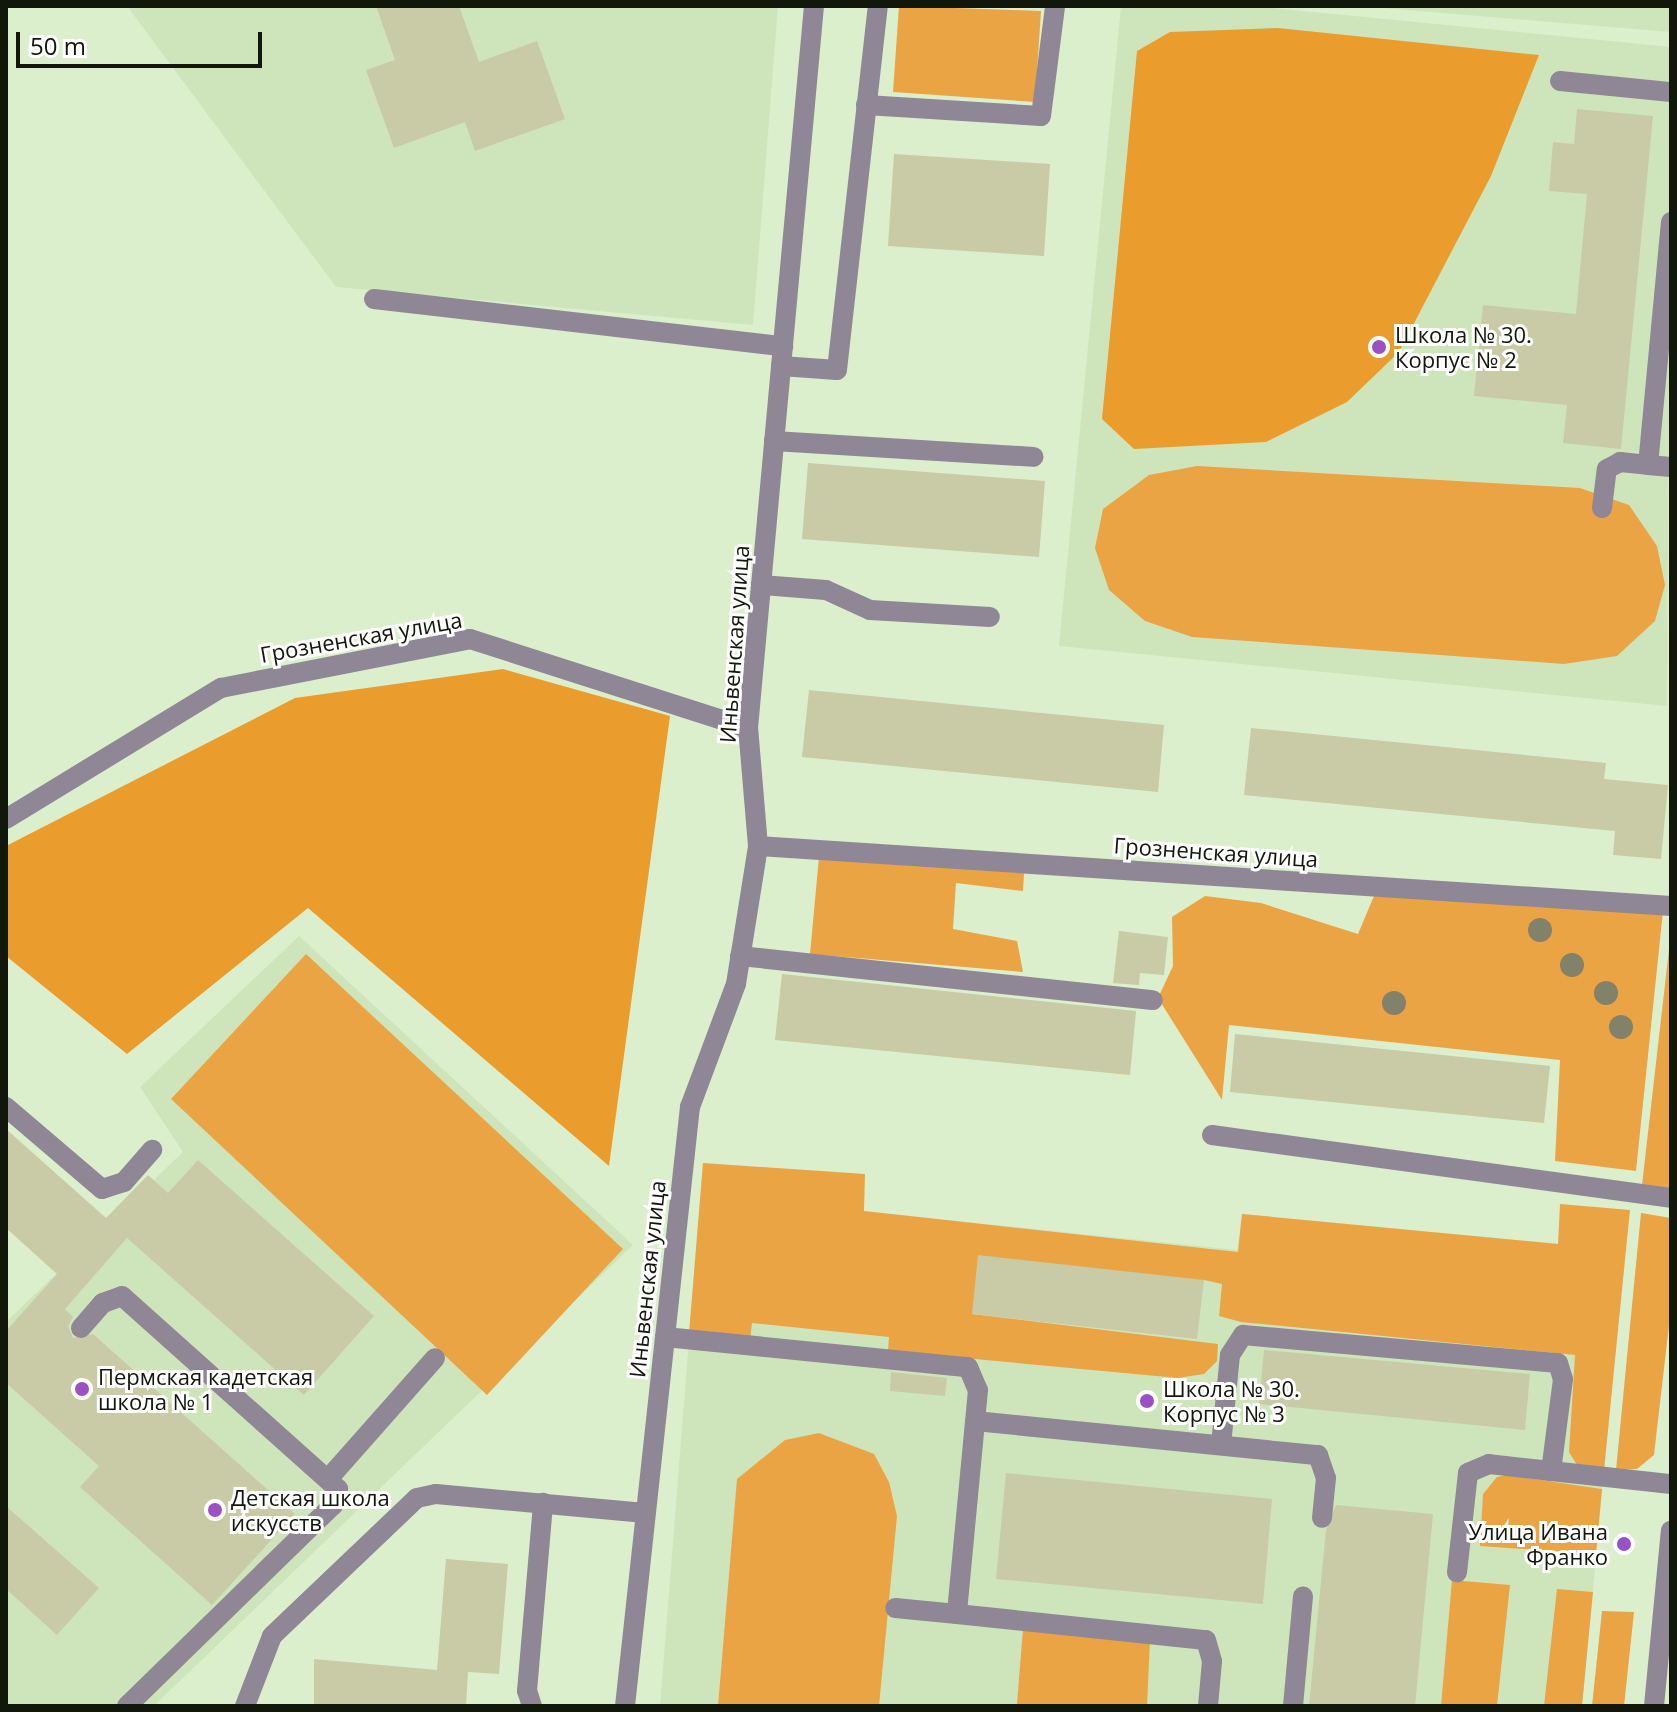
<!DOCTYPE html>
<html>
<head>
<meta charset="utf-8">
<style>
	body { margin:0 }
	#map { position:relative; width:1677px; height:1712px; overflow:hidden; background:#dbefcc; font-family:"Open Sans",sans-serif }
	div>[style] { position:absolute }
	.built>* { inset:0; background:#cee5bb }
	.green>* { inset:0; background:#eba443 }
	.forest>* { inset:0; background:#ea9d2c }
	.building>* { inset:0; background:#c8cba5 }
	.minor>* { height:20px; margin:-10px; padding:0 10px; transform-origin:10px; border-radius:10px; background:#8f8795 }
	.trees>* { width:24px; height:24px; margin:-12px; border-radius:50%; background:#818269 }
	.dots>* { width:22px; height:22px; translate:-50% -50%; box-sizing:border-box; border:4px solid #fff; border-radius:50% }
	span { translate:-50% -50%; white-space:nowrap; text-align:center; line-height:1.15; -webkit-text-stroke:6px #fff; paint-order:stroke }
	.poi-label { font-size:22px; color:#11170b }
	.left { translate:0 -50%; text-align:left }
	.right { translate:-100% -50%; text-align:right }
	.street-label { font-size:22px; color:#11170b }
	.frame { position:absolute; inset:0; border:8px solid #11170b; pointer-events:none }
	.scale { position:absolute; left:16px; top:32px; width:246px; height:36px; box-sizing:border-box; border:4px solid #11170b; border-top:0; padding-left:10px; font-size:24px; line-height:28px; white-space:nowrap; color:#11170b; -webkit-text-stroke:6px #fff; paint-order:stroke }
</style>
</head>
<body>
<div id="map">
	<div class="built">
		<div style="clip-path:polygon(127px 6px,778px 6px,753px 325px,336px 287px)"></div>
		<div style="clip-path:polygon(1121px 6px,1253px 6px,1671px 47px,1667px 706px,1059px 646px)"></div>
		<div style="clip-path:polygon(1360px 6px,1671px 6px,1671px 32px)"></div>
		<div style="clip-path:polygon(299px 936px,633px 1245px,154px 1706px,6px 1706px,6px 1322px,183px 1152px,140px 1087px)"></div>
		<div style="clip-path:polygon(703px 1163px,863px 1211px,1237px 1250px,1242px 1214px,1625px 1250px,1582px 1706px,660px 1706px)"></div>
	</div>
	<div class="green">
		<div style="clip-path:polygon(899px 6px,1041px 11px,1035px 102px,893px 92px)"></div>
		<div style="clip-path:polygon(1197px 466px,1580px 488px,1629px 505px,1657px 546px,1665px 585px,1655px 621px,1617px 656px,1564px 664px,1192px 637px,1145px 621px,1109px 590px,1095px 548px,1103px 509px,1149px 475px)"></div>
		<div style="clip-path:polygon(819px 857px,1024px 873px,1023px 891px,956px 883px,953px 929px,1017px 941px,1023px 972px,810px 954px)"></div>
		<div style="clip-path:polygon(1205px 896px,1261px 903px,1358px 934px,1374px 896px,1663px 911px,1636px 1171px,1555px 1161px,1560px 1060px,1229px 1025px,1222px 1100px,1158px 998px,1173px 966px,1172px 917px)"></div>
		<div style="clip-path:polygon(1671px 932px,1671px 1189px,1642px 1185px)"></div>
		<div style="clip-path:polygon(306px 954px,623px 1249px,487px 1395px,171px 1099px)"></div>
		<div style="clip-path:polygon(703px 1163px,865px 1174px,864px 1211px,1238px 1252px,1242px 1214px,1558px 1244px,1560px 1204px,1630px 1210px,1604px 1470px,1577px 1465px,1569px 1452px,1575px 1355px,1241px 1322px,1219px 1316px,1222px 1284px,1204px 1280px,972px 1314px,1218px 1344px,1217px 1361px,1204px 1374px,1178px 1378px,888px 1351px,889px 1337px,752px 1323px,750px 1341px,689px 1333px)"></div>
		<div style="clip-path:polygon(1641px 1213px,1671px 1218px,1671px 1308px,1654px 1455px,1637px 1469px,1616px 1470px)"></div>
		<div style="clip-path:polygon(819px 1433px,874px 1454px,889px 1482px,897px 1516px,879px 1706px,718px 1706px,737px 1479px,785px 1440px)"></div>
		<div style="clip-path:polygon(1508px 1475px,1602px 1489px,1596px 1554px,1480px 1546px,1483px 1494px,1497px 1477px)"></div>
		<div style="clip-path:polygon(1452px 1580px,1510px 1585px,1497px 1706px,1441px 1706px)"></div>
		<div style="clip-path:polygon(1557px 1589px,1593px 1592px,1582px 1706px,1544px 1706px)"></div>
		<div style="clip-path:polygon(1602px 1611px,1634px 1612px,1624px 1706px,1592px 1706px)"></div>
		<div style="clip-path:polygon(1023px 1629px,1150px 1640px,1147px 1706px,1017px 1704px)"></div>
	</div>
	<div class="forest">
		<div style="clip-path:polygon(1278px 28px,1539px 55px,1491px 176px,1399px 352px,1347px 402px,1266px 442px,1134px 449px,1102px 419px,1137px 51px,1170px 32px)"></div>
		<div style="clip-path:polygon(503px 669px,670px 716px,609px 1166px,308px 908px,127px 1054px,6px 956px,6px 846px,295px 698px)"></div>
	</div>
	<div class="building">
		<div style="clip-path:polygon(376px 6px,459px 6px,479px 62px,537px 41px,565px 119px,475px 151px,465px 122px,394px 148px,366px 70px,395px 60px)"></div>
		<div style="clip-path:polygon(1577px 109px,1653px 116px,1621px 449px,1563px 443px,1567px 405px,1474px 396px,1483px 305px,1576px 314px,1587px 194px,1549px 191px,1553px 142px,1574px 144px)"></div>
		<div style="clip-path:polygon(894px 154px,1050px 164px,1044px 256px,888px 246px)"></div>
		<div style="clip-path:polygon(808px 463px,1045px 481px,1039px 557px,802px 539px)"></div>
		<div style="clip-path:polygon(809px 690px,1164px 725px,1158px 792px,802px 757px)"></div>
		<div style="clip-path:polygon(1251px 728px,1606px 763px,1604px 779px,1668px 785px,1661px 859px,1613px 855px,1615px 831px,1244px 795px)"></div>
		<div style="clip-path:polygon(1119px 931px,1168px 937px,1164px 975px,1140px 973px,1139px 985px,1113px 983px)"></div>
		<div style="clip-path:polygon(782px 974px,1136px 1011px,1130px 1075px,775px 1040px)"></div>
		<div style="clip-path:polygon(1235px 1034px,1550px 1066px,1544px 1123px,1230px 1092px)"></div>
		<div style="clip-path:polygon(6px 1129px,106px 1218px,148px 1175px,168px 1193px,198px 1160px,374px 1316px,304px 1395px,127px 1238px,65px 1309px,73px 1317px,68px 1326px,73px 1338px,93px 1334px,295px 1514px,212px 1605px,80px 1487px,99px 1466px,6px 1383px,6px 1331px,57px 1274px,6px 1228px)"></div>
		<div style="clip-path:polygon(978px 1255px,1204px 1280px,1197px 1339px,972px 1314px)"></div>
		<div style="clip-path:polygon(1264px 1350px,1530px 1374px,1525px 1430px,1259px 1404px)"></div>
		<div style="clip-path:polygon(891px 1372px,947px 1378px,945px 1396px,890px 1391px)"></div>
		<div style="clip-path:polygon(1006px 1473px,1272px 1499px,1263px 1604px,996px 1579px)"></div>
		<div style="clip-path:polygon(1336px 1505px,1433px 1514px,1415px 1706px,1309px 1706px,1326px 1530px)"></div>
		<div style="clip-path:polygon(6px 1506px,99px 1588px,57px 1635px,6px 1589px)"></div>
		<div style="clip-path:polygon(446px 1559px,508px 1564px,499px 1674px,468px 1672px,466px 1706px,314px 1706px,314px 1659px,437px 1670px)"></div>
	</div>
	<div class="minor">
		<div style="left:1560px;top:81px;width:112px;rotate:5.7deg"></div>
		<div style="left:866px;top:105px;width:175px;rotate:3.6deg"></div>
		<div style="left:1041px;top:116px;width:111px;rotate:-82.7deg"></div>
		<div style="left:1671px;top:222px;width:244px;rotate:95.4deg"></div>
		<div style="left:1648px;top:465px;width:23px;rotate:5deg"></div>
		<div style="left:374px;top:299px;width:412px;rotate:6.6deg"></div>
		<div style="left:781px;top:366px;width:56px;rotate:4.1deg"></div>
		<div style="left:837px;top:370px;width:366px;rotate:-83.6deg"></div>
		<div style="left:774px;top:441px;width:260px;rotate:3.5deg"></div>
		<div style="left:1602px;top:508px;width:39px;rotate:-83deg"></div>
		<div style="left:1607px;top:469px;width:15px;rotate:-28deg"></div>
		<div style="left:1620px;top:462px;width:28px;rotate:6deg"></div>
		<div style="left:761px;top:585px;width:65px;rotate:4.4deg"></div>
		<div style="left:826px;top:590px;width:48px;rotate:24.4deg"></div>
		<div style="left:870px;top:610px;width:120px;rotate:3.3deg"></div>
		<div style="left:6px;top:819px;width:252px;rotate:-31.4deg"></div>
		<div style="left:221px;top:688px;width:254px;rotate:-11.1deg"></div>
		<div style="left:470px;top:639px;width:292px;rotate:17.8deg"></div>
		<div style="left:758px;top:846px;width:915px;rotate:3.76deg"></div>
		<div style="left:740px;top:956px;width:415px;rotate:6.1deg"></div>
		<div style="left:6px;top:1107px;width:126px;rotate:40.5deg"></div>
		<div style="left:102px;top:1189px;width:23px;rotate:-18deg"></div>
		<div style="left:124px;top:1182px;width:43px;rotate:-48.8deg"></div>
		<div style="left:1212px;top:1135px;width:463px;rotate:7.8deg"></div>
		<div style="left:81px;top:1328px;width:33px;rotate:-49deg"></div>
		<div style="left:103px;top:1303px;width:20px;rotate:-20deg"></div>
		<div style="left:122px;top:1296px;width:290px;rotate:41.8deg"></div>
		<div style="left:338px;top:1489px;width:17px;rotate:107deg"></div>
		<div style="left:333px;top:1505px;width:288px;rotate:135.7deg"></div>
		<div style="left:665px;top:1337px;width:304px;rotate:5.7deg"></div>
		<div style="left:968px;top:1367px;width:25px;rotate:67deg"></div>
		<div style="left:978px;top:1390px;width:225px;rotate:95.4deg"></div>
		<div style="left:957px;top:1614px;width:62px;rotate:-174.5deg"></div>
		<div style="left:975px;top:1421px;width:345px;rotate:5.7deg"></div>
		<div style="left:1318px;top:1455px;width:24px;rotate:71deg"></div>
		<div style="left:1326px;top:1478px;width:40px;rotate:95.7deg"></div>
		<div style="left:1221px;top:1445px;width:90px;rotate:-84.3deg"></div>
		<div style="left:1230px;top:1355px;width:24px;rotate:-57deg"></div>
		<div style="left:1243px;top:1335px;width:316px;rotate:5.1deg"></div>
		<div style="left:1558px;top:1363px;width:17px;rotate:73deg"></div>
		<div style="left:1563px;top:1379px;width:93px;rotate:97.4deg"></div>
		<div style="left:1551px;top:1471px;width:62px;rotate:-173.6deg"></div>
		<div style="left:1489px;top:1464px;width:23px;rotate:157deg"></div>
		<div style="left:1468px;top:1473px;width:100px;rotate:96.3deg"></div>
		<div style="left:1551px;top:1471px;width:121px;rotate:6.2deg"></div>
		<div style="left:329px;top:1478px;width:160px;rotate:-48.5deg"></div>
		<div style="left:957px;top:1614px;width:250px;rotate:6deg"></div>
		<div style="left:1206px;top:1640px;width:22px;rotate:74deg"></div>
		<div style="left:1212px;top:1661px;width:45px;rotate:95.1deg"></div>
		<div style="left:245px;top:1706px;width:75px;rotate:-68.9deg"></div>
		<div style="left:272px;top:1636px;width:200px;rotate:-43.6deg"></div>
		<div style="left:417px;top:1498px;width:19px;rotate:-12deg"></div>
		<div style="left:436px;top:1494px;width:210px;rotate:5.2deg"></div>
		<div style="left:532px;top:1706px;width:16px;rotate:-108deg"></div>
		<div style="left:527px;top:1691px;width:189px;rotate:-85.1deg"></div>
		<div style="left:625px;top:1706px;width:603px;rotate:-83.81deg"></div>
		<div style="left:690px;top:1107px;width:131px;rotate:-69.5deg"></div>
		<div style="left:736px;top:984px;width:140px;rotate:-80.9deg"></div>
		<div style="left:758px;top:846px;width:118px;rotate:-94.8deg"></div>
		<div style="left:748px;top:728px;width:725px;rotate:-84.78deg"></div>
		<div style="left:1293px;top:1706px;width:110px;rotate:-84.8deg"></div>
		<div style="left:1654px;top:1706px;width:176px;rotate:-84.5deg"></div>
	</div>
	<div class="trees">
		<div style="left:1540px;top:930px"></div>
		<div style="left:1572px;top:965px"></div>
		<div style="left:1606px;top:993px"></div>
		<div style="left:1394px;top:1003px"></div>
		<div style="left:1621px;top:1027px"></div>
	</div>
	<div class="dots">
		<div style="left:1379px;top:347px;background:#9a51c4"></div>
		<div style="left:82px;top:1389px;background:#9a51c4"></div>
		<div style="left:1147px;top:1401px;background:#9a51c4"></div>
		<div style="left:215px;top:1510px;background:#9a51c4"></div>
		<div style="left:1624px;top:1544px;background:#9a51c4"></div>
	</div>
	<div class="poi-label">
		<span class="left" style="left:1395px;top:347px">Школа № 30.<br>Корпус № 2</span>
		<span class="left" style="left:98px;top:1389px">Пермская кадетская<br>школа № 1</span>
		<span class="left" style="left:1163px;top:1401px">Школа № 30.<br>Корпус № 3</span>
		<span class="left" style="left:231px;top:1510px">Детская школа<br>искусств</span>
		<span class="right" style="left:1608px;top:1544px">Улица Ивана<br>Франко</span>
	</div>
	<div class="street-label">
		<span style="left:361px;top:637px;rotate:-10deg">Грозненская улица</span>
		<span style="left:734px;top:644px;rotate:-86deg">Иньвенская улица</span>
		<span style="left:1216px;top:852px;rotate:4deg">Грозненская улица</span>
		<span style="left:647px;top:1279px;rotate:-84deg">Иньвенская улица</span>
	</div>
	<div class="frame"></div>
	<div class="scale">50 m</div>
</div>
</body>
</html>
